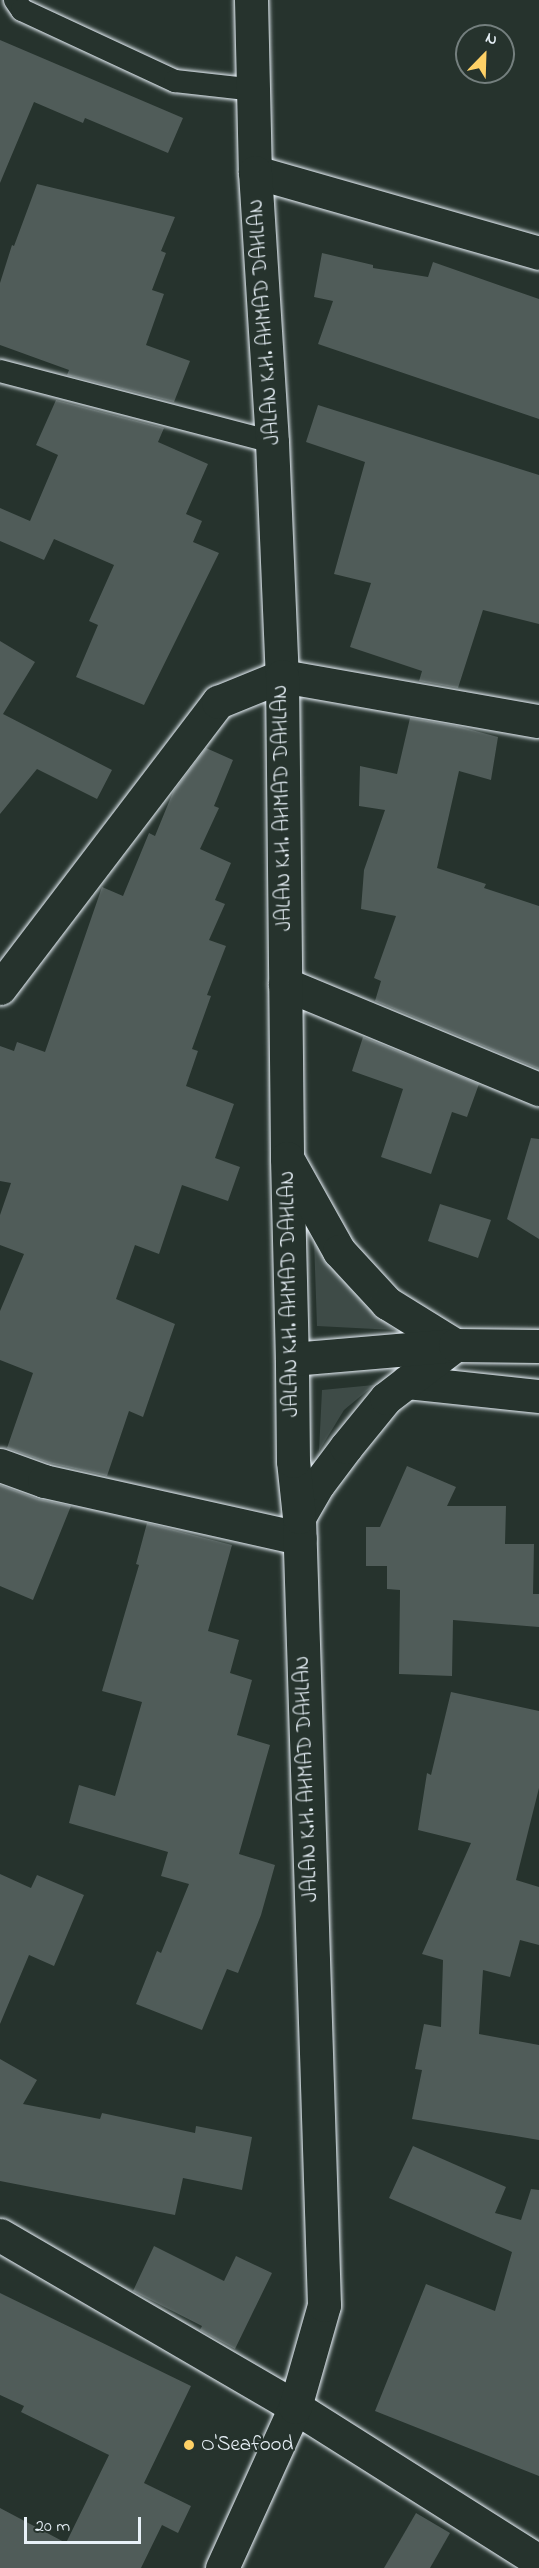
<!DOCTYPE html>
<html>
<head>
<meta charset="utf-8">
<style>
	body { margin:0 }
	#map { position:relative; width:539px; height:2568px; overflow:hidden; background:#26332d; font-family:"Indie Flower",sans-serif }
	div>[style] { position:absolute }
	.green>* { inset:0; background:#3e4b47 }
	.building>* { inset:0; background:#505c59 }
	.roads { filter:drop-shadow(0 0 2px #e8f1f8) drop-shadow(0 0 2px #e8f1f8) }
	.lane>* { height:22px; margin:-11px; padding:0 11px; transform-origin:11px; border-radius:11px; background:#26332d }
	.street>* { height:33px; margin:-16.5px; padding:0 16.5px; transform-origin:16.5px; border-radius:16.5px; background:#26332d }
	.primary>* { height:33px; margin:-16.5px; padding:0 16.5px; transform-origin:16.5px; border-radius:16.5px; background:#26332d }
	.highway>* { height:33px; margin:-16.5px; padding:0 16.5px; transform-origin:16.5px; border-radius:16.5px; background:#26332d }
	.dots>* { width:16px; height:16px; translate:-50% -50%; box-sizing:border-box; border:3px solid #26332d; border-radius:50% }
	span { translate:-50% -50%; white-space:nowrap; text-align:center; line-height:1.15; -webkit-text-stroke:4.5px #26332d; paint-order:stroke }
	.street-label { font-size:21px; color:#e8f1f8 }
	.poi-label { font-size:21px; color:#e8f1f8 }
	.left { translate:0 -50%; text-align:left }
	.north { position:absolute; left:455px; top:24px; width:60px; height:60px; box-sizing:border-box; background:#26332d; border:2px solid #747f7e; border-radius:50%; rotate:23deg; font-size:16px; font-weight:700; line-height:24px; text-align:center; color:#e8f1f8 }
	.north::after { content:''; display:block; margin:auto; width:21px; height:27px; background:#ffd166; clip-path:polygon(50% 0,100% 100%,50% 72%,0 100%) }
	.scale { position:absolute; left:24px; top:2517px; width:117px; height:27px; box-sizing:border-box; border:3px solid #e8f1f8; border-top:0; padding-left:8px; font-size:18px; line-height:21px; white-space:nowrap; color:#e8f1f8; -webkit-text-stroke:4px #26332d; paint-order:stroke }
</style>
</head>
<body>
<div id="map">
	<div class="green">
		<div style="clip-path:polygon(314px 1240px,335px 1270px,394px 1330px,317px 1326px)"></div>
		<div style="clip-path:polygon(374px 1385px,344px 1410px,319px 1451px,322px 1390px)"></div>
	</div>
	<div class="building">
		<div style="clip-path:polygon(0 40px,183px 118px,168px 153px,85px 118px,83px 123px,34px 102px,0 183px)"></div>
		<div style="clip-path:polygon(37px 184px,175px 217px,161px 251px,166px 253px,152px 290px,164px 294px,146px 345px,190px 361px,174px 402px,67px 375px,69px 370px,0 345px,0 283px,12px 245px,14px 246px)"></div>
		<div style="clip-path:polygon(322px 253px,373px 265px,373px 268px,428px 277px,433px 262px,539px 299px,539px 419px,318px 344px,333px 301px,314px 297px)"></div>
		<div style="clip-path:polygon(56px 400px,164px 428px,158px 442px,208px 464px,186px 514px,202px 521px,193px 542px,219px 553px,144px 705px,76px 677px,98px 625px,89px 621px,114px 565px,54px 539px,44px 560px,0 541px,0 508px,30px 521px,58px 455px,36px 445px)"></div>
		<div style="clip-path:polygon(318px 405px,539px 475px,539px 624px,483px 610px,458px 688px,419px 681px,422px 671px,350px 647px,371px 583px,334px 574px,365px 462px,306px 442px)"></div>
		<div style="clip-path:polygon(0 641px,35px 662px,3px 714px,112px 770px,97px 799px,37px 769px,0 814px)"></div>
		<div style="clip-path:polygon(410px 718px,457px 726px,498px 737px,491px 780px,459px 771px,437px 868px,486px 884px,484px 888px,539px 906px,539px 1069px,375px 1001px,381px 981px,374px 978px,396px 916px,361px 909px,364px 870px,385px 810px,359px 806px,360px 766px,397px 774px)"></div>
		<div style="clip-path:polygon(206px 748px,233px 760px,214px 806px,219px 808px,200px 849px,231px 863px,215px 900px,225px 904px,209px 940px,226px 946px,207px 995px,211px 996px,192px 1049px,198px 1051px,186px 1086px,234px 1104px,215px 1158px,240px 1167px,228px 1201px,182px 1185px,159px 1254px,135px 1245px,116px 1299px,175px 1324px,143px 1417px,129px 1411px,107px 1476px,49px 1463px,7px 1448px,33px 1373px,0 1360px,0 1311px,24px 1254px,0 1245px,0 1215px,11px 1183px,0 1181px,0 1046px,14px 1051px,17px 1042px,45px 1052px,102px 887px,123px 896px,149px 833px,155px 836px,173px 792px)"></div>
		<div style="clip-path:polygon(363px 1037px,479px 1084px,467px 1117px,452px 1112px,431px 1174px,381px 1157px,403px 1089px,352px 1071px)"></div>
		<div style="clip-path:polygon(531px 1138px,539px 1139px,539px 1239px,507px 1219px)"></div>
		<div style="clip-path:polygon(440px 1204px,491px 1220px,478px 1258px,428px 1241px)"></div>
		<div style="clip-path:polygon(407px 1466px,456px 1487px,447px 1506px,506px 1506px,505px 1544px,534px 1544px,533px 1594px,539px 1594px,539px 1627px,453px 1620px,452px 1676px,399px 1674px,400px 1590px,387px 1589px,387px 1566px,366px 1566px,366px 1527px,380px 1527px)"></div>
		<div style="clip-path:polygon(0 1485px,38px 1499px,71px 1506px,33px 1600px,0 1586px)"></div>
		<div style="clip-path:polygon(147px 1523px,232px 1545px,208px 1631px,239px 1640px,230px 1673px,252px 1680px,237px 1735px,270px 1745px,239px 1854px,275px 1865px,261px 1915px,238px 1973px,227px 1969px,202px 2030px,136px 2004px,157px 1951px,161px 1953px,189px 1884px,161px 1876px,168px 1852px,69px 1823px,79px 1785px,115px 1796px,142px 1702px,102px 1691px,139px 1565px,136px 1564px)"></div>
		<div style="clip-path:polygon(451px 1692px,539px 1711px,539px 1788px,516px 1880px,539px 1887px,539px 1945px,520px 1940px,510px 1977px,483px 1970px,479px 2034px,539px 2045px,539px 2140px,412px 2119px,422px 2070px,415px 2069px,424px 2024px,441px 2027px,443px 1960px,422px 1954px,471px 1843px,418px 1830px,427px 1773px,431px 1775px)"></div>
		<div style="clip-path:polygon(0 1874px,31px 1888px,37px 1875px,84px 1895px,54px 1966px,29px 1955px,0 2024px)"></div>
		<div style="clip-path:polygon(0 2059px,37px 2080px,23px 2104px,100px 2119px,102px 2113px,195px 2133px,196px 2126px,252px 2137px,242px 2190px,183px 2178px,175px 2215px,0 2181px)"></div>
		<div style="clip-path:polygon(413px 2146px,506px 2187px,495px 2213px,521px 2220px,531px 2189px,539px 2190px,539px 2476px,375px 2411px,426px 2284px,495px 2311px,512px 2252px,389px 2198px)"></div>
		<div style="clip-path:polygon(154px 2246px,224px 2281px,236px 2256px,272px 2273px,235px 2349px,200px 2330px,202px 2326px,133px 2291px)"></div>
		<div style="clip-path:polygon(0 2293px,191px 2386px,144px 2483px,191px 2506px,178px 2533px,162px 2525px,141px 2568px,0 2568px,0 2508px,66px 2543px,109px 2455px,21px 2412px,24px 2406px,0 2395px)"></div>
		<div style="clip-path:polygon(416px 2513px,450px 2533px,430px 2568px,384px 2568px)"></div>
	</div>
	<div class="roads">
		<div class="lane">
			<div style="left:15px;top:0;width:12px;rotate:55deg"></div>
			<div style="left:22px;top:10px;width:169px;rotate:24.9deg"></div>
			<div style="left:175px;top:81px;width:81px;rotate:6.4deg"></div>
			<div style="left:0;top:371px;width:281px;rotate:14.6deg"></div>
		</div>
		<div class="street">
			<div style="left:255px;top:172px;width:295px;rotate:15.9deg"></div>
			<div style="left:285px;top:984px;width:275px;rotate:22.5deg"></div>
			<div style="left:0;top:988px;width:360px;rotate:-52.7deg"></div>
			<div style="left:218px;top:702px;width:69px;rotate:-22.1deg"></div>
			<div style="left:282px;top:676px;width:259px;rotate:10deg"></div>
			<div style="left:407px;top:1382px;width:133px;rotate:6.1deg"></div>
			<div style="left:0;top:1465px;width:47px;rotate:20deg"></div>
			<div style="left:44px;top:1481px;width:262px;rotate:12.6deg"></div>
			<div style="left:0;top:2235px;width:341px;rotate:30.2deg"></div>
			<div style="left:295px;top:2407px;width:289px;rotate:32.3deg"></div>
		</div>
		<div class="primary">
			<div style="left:251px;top:0;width:172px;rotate:88.7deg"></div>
			<div style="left:255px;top:172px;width:271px;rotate:86.4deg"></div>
			<div style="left:272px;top:442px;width:234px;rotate:87.6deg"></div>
			<div style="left:282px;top:676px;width:482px;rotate:89.4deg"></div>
			<div style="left:287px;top:1158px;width:201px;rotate:88.6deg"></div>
		</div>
		<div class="highway">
			<div style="left:287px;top:1158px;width:107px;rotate:60.8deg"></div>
			<div style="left:339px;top:1251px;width:71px;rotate:47.3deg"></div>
			<div style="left:387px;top:1303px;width:80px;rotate:31.7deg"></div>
			<div style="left:299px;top:1517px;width:39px;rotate:-60deg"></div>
			<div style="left:319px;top:1483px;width:45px;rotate:-53.1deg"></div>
			<div style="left:346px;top:1447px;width:63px;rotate:-50.8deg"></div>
			<div style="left:386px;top:1398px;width:87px;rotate:-37.5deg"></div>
			<div style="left:222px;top:2568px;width:177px;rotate:-65.6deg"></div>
			<div style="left:295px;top:2407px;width:106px;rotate:-74.1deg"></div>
			<div style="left:324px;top:2305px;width:788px;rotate:-91.82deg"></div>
			<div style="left:299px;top:1517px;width:56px;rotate:-96.1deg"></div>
			<div style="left:293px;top:1461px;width:102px;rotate:-90.6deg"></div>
			<div style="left:292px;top:1359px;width:164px;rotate:-4.9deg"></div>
			<div style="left:455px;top:1345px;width:84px;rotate:0.7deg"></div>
		</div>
	</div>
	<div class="dots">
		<div style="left:189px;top:2445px;background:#ffd166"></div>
	</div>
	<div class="street-label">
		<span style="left:265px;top:322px;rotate:-94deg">JALAN K.H. AHMAD DAHLAN</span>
		<span style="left:283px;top:808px;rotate:-91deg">JALAN K.H. AHMAD DAHLAN</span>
		<span style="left:290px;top:1294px;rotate:-91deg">JALAN K.H. AHMAD DAHLAN</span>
		<span style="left:307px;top:1779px;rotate:-92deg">JALAN K.H. AHMAD DAHLAN</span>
	</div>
	<div class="poi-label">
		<span class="left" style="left:201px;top:2445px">O'Seafood</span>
	</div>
	<div class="north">N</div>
	<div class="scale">20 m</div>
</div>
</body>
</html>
